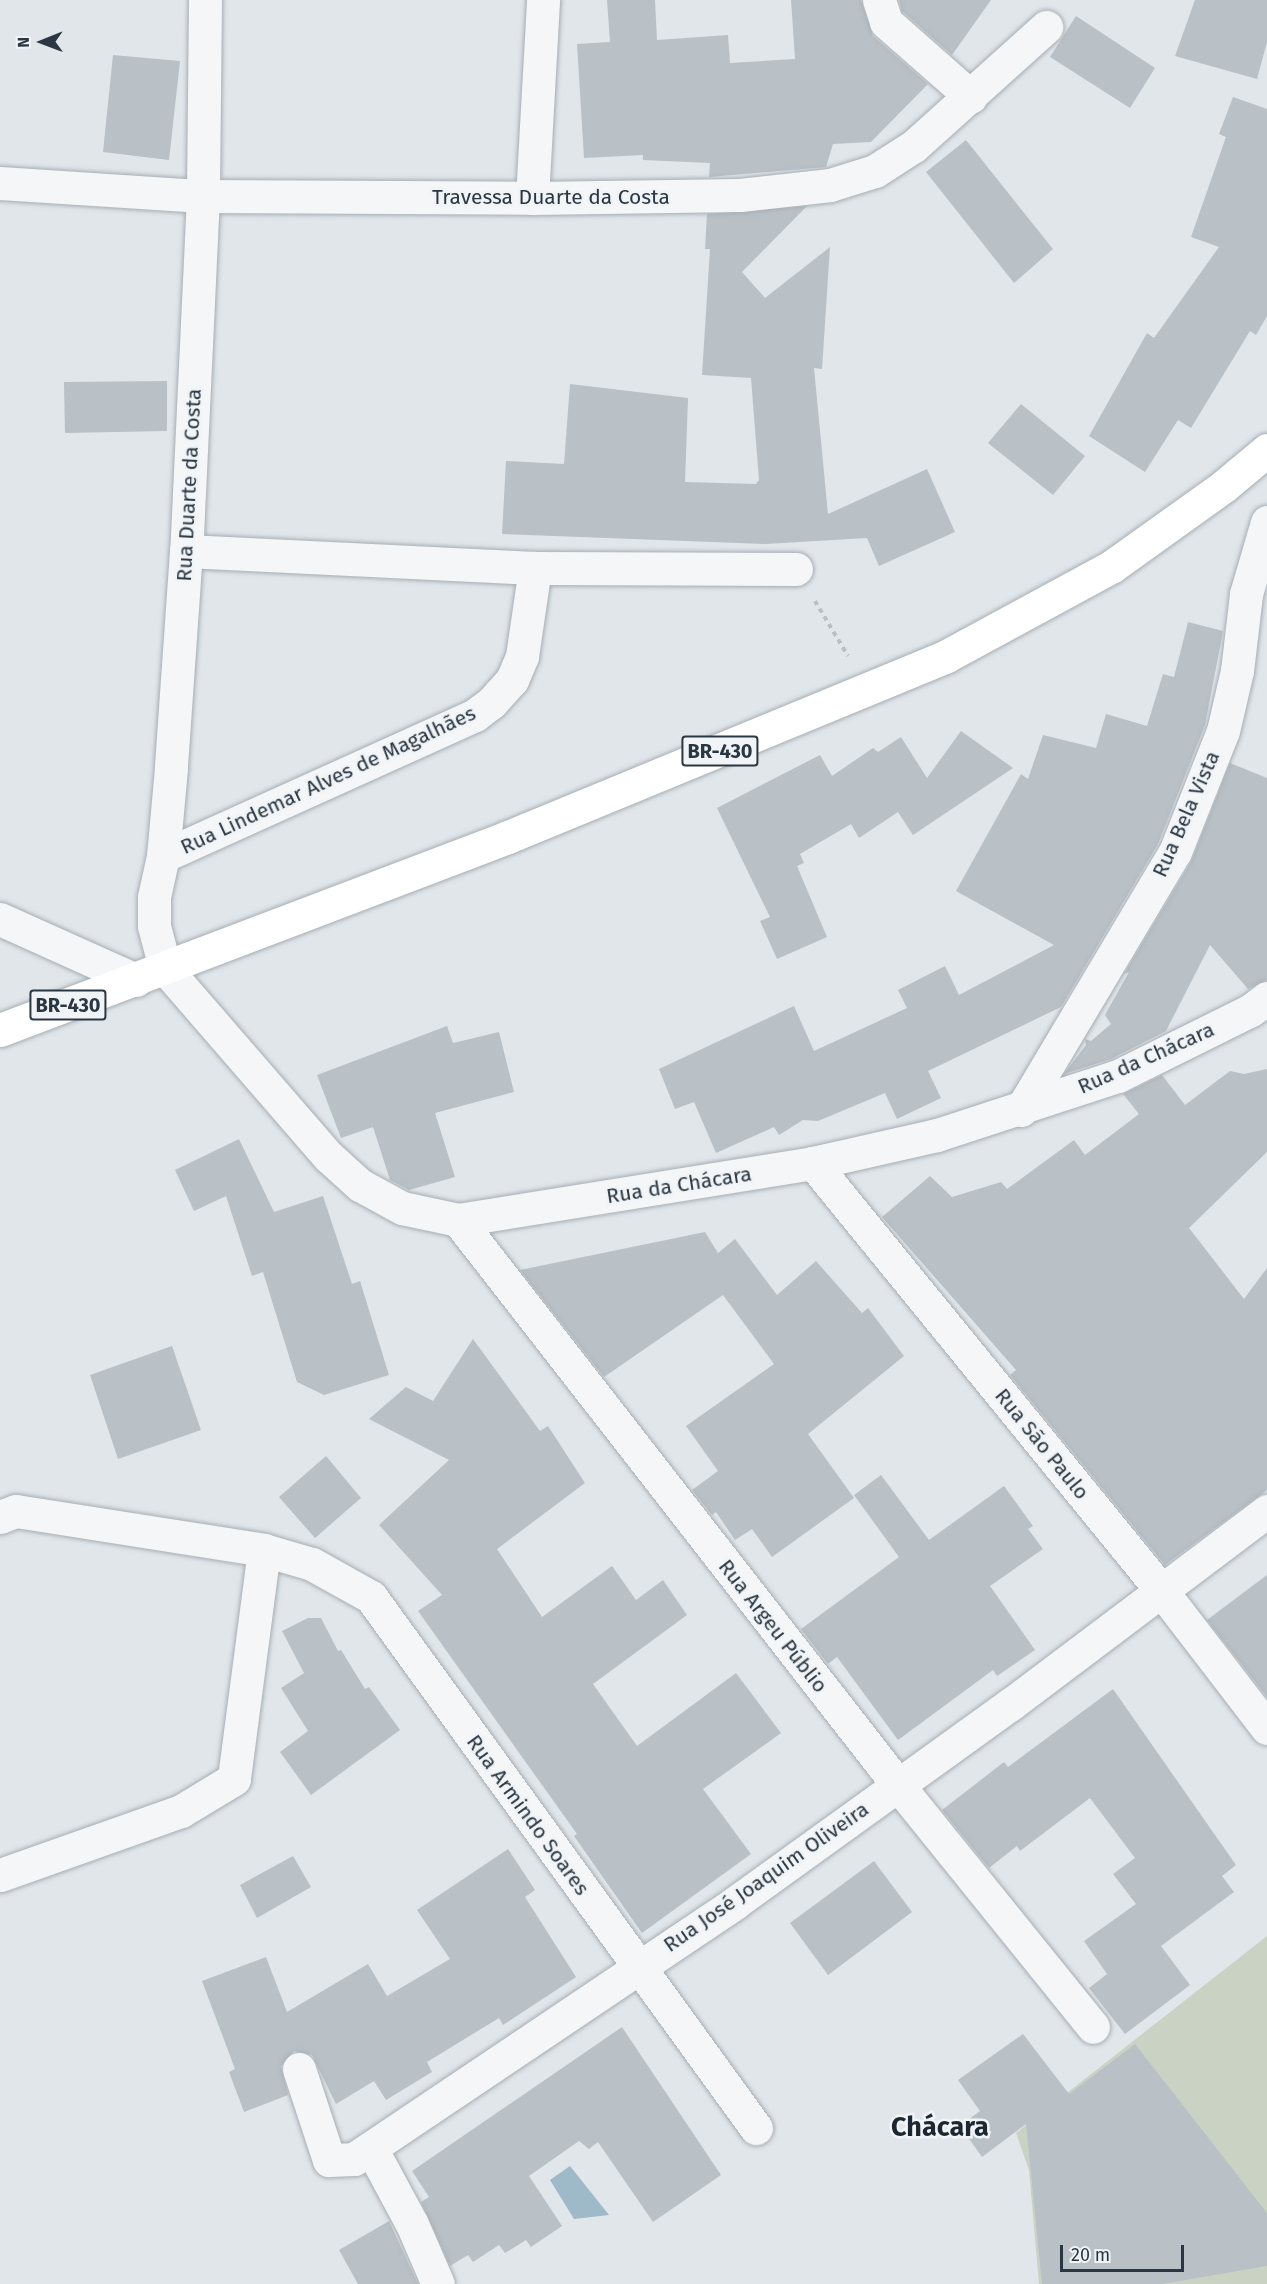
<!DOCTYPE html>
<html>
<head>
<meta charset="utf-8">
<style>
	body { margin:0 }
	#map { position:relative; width:1267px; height:2284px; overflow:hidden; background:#e1e6ea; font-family:"Fira Sans",sans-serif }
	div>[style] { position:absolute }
	.green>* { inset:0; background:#cad3c3 }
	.water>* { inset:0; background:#9eb9c8 }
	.building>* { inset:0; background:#b9c0c6 }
	.path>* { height:4px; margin-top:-2px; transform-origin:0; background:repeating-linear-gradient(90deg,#bbc0c5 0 4.5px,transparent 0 9px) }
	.roads { filter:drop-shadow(0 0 2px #a6aeb4) drop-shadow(0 0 2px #a6aeb4) }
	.minor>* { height:33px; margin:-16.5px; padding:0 16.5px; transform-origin:16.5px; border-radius:16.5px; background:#f4f6f8 }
	.major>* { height:33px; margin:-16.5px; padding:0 16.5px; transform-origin:16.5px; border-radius:16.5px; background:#fff }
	span { translate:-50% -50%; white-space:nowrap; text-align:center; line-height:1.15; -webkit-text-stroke:5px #f1f4f7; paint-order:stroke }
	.shield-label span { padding:2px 4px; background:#f1f4f7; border:2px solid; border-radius:4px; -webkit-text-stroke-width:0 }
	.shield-label { font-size:20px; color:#2a3641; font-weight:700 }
	.street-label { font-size:21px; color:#2a3641 }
	.district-label { font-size:27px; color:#1c2732; font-weight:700 }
	.north { position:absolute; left:12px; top:12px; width:60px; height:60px; -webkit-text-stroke:4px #f1f4f7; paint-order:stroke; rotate:269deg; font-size:16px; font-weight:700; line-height:24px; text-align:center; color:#2a3641 }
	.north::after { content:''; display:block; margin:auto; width:21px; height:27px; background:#2a3641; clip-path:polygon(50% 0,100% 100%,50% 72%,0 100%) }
	.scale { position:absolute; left:1060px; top:2245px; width:124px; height:27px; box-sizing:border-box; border:3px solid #2a3641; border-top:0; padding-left:8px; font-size:18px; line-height:21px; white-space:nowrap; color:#2a3641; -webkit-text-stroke:4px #f1f4f7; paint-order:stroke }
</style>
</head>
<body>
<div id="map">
	<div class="green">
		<div style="clip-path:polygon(1267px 1936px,1267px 2284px,1039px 2284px,1029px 2170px,1016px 2133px)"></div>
	</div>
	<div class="water">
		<div style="clip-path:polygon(570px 2166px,609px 2215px,574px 2219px,550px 2180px)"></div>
	</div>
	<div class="building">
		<div style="clip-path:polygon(607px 0,655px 0,657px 40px,728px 35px,730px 63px,795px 59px,791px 0,861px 0,873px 36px,928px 84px,871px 142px,833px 144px,826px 167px,709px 177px,710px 163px,643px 160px,643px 155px,584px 158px,577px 44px,610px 42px)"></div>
		<div style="clip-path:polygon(899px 0,991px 0,952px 55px,902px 11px)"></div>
		<div style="clip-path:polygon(1195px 0,1267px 0,1267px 42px,1257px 79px,1175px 56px)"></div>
		<div style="clip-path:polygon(1076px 16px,1155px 68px,1130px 108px,1050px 57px)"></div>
		<div style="clip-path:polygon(113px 55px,180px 61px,169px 160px,103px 152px)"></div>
		<div style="clip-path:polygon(1233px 97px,1267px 109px,1267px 316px,1256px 335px,1250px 331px,1191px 428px,1178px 420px,1145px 472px,1089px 436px,1147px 333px,1154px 338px,1219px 247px,1191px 237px,1226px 137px,1219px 134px)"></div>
		<div style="clip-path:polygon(966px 140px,1053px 249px,1014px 283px,926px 172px)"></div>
		<div style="clip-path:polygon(807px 206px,742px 272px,765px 298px,830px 247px,822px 369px,814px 368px,828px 514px,927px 469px,955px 532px,879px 566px,867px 538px,766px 544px,502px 534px,506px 461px,564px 464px,570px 384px,688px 398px,685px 482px,756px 484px,759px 480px,751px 378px,702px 375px,710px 249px,705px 249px,707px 214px)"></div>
		<div style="clip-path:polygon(167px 381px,167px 431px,65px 433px,64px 382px)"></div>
		<div style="clip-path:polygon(1021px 404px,1085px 456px,1053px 495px,988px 443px)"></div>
		<div style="clip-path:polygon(1188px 622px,1223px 631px,1205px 725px,1158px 844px,1061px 1007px,928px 1071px,941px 1098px,897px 1119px,885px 1093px,818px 1121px,803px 1120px,779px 1135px,774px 1127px,716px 1153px,694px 1102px,675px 1109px,659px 1069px,794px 1006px,814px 1051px,907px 1008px,898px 990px,945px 966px,959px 995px,1054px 945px,956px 891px,1021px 774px,1028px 779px,1043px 735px,1096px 748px,1106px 714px,1147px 726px,1163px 674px,1174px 677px)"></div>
		<div style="clip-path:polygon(961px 731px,1013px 768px,913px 835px,898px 812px,859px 838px,851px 824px,800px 854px,804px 863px,797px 866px,827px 937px,777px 959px,760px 921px,770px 917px,717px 808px,820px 755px,832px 776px,873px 748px,878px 752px,901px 737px,927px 778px)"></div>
		<div style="clip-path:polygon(1230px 763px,1267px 778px,1267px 980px,1248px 989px,1210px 945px,1166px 1031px,1111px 1059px,1064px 1074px,1086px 1045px,1085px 1039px,1091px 1041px,1111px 1024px,1105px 1015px,1129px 972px,1124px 974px,1191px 862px)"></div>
		<div style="clip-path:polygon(447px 1026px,453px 1043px,499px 1032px,514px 1092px,435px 1113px,455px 1177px,409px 1190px,390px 1180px,373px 1127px,341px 1138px,317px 1075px)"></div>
		<div style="clip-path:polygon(1267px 1069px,1267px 1152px,1189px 1228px,1244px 1299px,1267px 1268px,1267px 1490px,1165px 1565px,1010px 1375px,1016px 1370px,882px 1217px,930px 1176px,952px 1197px,1001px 1182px,1007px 1189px,1074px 1140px,1085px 1155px,1139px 1114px,1123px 1094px,1162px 1075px,1185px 1105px,1230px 1071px,1244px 1074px)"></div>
		<div style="clip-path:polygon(239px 1139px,274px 1212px,323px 1196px,352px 1284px,360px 1281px,389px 1375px,324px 1395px,297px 1382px,263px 1272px,252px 1276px,226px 1196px,194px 1211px,175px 1170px)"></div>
		<div style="clip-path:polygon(705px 1232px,718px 1253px,735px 1239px,777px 1295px,816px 1261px,862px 1313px,868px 1308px,904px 1356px,808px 1434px,854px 1498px,772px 1557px,752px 1529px,735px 1540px,716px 1512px,712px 1515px,692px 1490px,718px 1471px,686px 1426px,774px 1364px,723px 1295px,604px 1377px,520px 1270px)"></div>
		<div style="clip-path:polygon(473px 1339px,540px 1431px,548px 1426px,585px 1483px,497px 1549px,542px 1617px,612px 1566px,636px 1600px,663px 1580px,687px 1615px,593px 1684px,637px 1746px,736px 1673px,781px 1733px,703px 1789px,751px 1854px,642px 1933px,574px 1836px,577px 1834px,418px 1611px,442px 1595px,379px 1525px,449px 1460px,369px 1419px,406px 1387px,433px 1401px)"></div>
		<div style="clip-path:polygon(172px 1346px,201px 1430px,118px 1459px,90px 1375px)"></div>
		<div style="clip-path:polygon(326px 1456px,361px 1498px,315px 1538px,279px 1497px)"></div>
		<div style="clip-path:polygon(881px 1475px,929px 1540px,1004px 1486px,1033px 1526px,1028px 1529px,1043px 1549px,990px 1586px,1035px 1650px,997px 1676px,993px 1670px,898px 1740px,837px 1657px,828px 1664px,801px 1629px,899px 1557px,854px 1495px)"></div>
		<div style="clip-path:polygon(1267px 1575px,1267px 1697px,1207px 1620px)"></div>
		<div style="clip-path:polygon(308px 1618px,321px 1618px,338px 1651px,341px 1650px,365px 1689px,369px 1687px,400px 1730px,311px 1795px,280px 1752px,308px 1731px,281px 1688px,304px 1673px,282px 1631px)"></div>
		<div style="clip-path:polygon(1113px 1689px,1236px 1865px,1222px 1876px,1234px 1892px,1161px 1946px,1190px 1985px,1125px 2034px,1089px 1988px,1107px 1974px,1084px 1941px,1136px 1904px,1113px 1874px,1135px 1858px,1090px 1798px,1020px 1851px,1017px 1846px,989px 1868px,942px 1810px,1004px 1762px,1008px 1767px)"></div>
		<div style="clip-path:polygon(508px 1849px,535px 1890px,525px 1897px,576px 1977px,503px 2025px,499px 2018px,427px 2062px,432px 2072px,386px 2100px,374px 2081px,336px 2104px,312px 2055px,294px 2051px,281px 2066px,288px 2095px,244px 2112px,229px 2072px,235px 2069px,202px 1981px,266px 1957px,287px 2012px,368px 1964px,387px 1996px,450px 1959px,417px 1910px)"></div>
		<div style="clip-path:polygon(293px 1856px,311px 1887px,257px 1918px,240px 1885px)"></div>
		<div style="clip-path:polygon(874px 1861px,912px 1912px,828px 1975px,790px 1923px)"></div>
		<div style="clip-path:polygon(622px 2027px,721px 2175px,653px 2222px,598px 2142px,589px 2149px,579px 2141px,529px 2176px,562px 2226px,531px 2247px,526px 2240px,505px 2253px,499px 2245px,473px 2262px,468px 2255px,450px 2266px,421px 2202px,429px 2197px,412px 2171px)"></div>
		<div style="clip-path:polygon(1023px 2034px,1069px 2094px,1135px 2044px,1267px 2213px,1267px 2266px,1162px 2284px,1042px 2284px,1026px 2124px,982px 2157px,960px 2126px,980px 2111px,958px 2080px)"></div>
		<div style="clip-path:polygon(389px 2221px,418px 2284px,358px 2284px,339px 2250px)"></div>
	</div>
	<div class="path">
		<div style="left:815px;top:601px;width:64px;rotate:59deg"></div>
	</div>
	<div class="roads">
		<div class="minor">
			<div style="left:205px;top:0;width:196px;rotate:90.6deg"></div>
			<div style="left:203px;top:196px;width:355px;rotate:92.7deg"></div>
			<div style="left:186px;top:551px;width:218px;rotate:94deg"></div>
			<div style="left:171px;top:768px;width:88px;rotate:95.2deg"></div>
			<div style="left:163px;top:856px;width:42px;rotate:102.4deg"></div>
			<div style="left:154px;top:897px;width:29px;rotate:90deg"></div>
			<div style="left:154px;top:926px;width:43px;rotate:75.3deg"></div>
			<div style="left:165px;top:968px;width:250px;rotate:49.1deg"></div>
			<div style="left:329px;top:1157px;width:42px;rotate:42.1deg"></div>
			<div style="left:360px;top:1185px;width:48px;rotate:28.7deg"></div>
			<div style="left:402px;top:1208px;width:57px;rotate:12.1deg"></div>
			<div style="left:458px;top:1220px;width:360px;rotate:-9.1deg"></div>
			<div style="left:813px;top:1163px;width:127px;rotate:-12.7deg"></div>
			<div style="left:937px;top:1135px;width:190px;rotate:-18.1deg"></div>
			<div style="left:1118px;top:1076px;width:148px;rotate:-26.4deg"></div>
			<div style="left:1251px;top:1010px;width:20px;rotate:-37deg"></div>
			<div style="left:879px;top:0;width:23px;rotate:72deg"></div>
			<div style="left:886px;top:22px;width:113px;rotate:41.4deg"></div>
			<div style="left:0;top:183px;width:203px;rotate:3.7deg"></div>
			<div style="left:203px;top:196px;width:329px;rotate:0.3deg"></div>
			<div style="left:532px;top:198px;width:208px;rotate:-0.8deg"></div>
			<div style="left:740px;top:195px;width:91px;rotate:-6.3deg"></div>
			<div style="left:830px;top:185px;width:47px;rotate:-17.3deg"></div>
			<div style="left:875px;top:171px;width:46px;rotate:-32.7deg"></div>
			<div style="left:914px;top:146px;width:178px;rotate:-42deg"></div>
			<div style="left:532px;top:198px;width:198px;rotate:-86.8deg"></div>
			<div style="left:186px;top:551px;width:349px;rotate:2.8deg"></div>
			<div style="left:535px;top:568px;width:261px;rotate:0.2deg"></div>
			<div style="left:163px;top:856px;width:342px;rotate:-24.3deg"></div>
			<div style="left:475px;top:715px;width:21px;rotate:-37deg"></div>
			<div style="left:492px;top:702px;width:30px;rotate:-48deg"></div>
			<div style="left:512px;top:680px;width:26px;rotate:-67deg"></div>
			<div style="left:522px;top:656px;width:89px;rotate:-81.6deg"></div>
			<div style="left:0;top:919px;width:149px;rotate:24.2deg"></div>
			<div style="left:1021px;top:1110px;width:300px;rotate:-59.2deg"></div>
			<div style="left:1175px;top:852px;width:130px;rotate:-68.4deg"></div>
			<div style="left:1223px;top:731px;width:62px;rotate:-76.9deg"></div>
			<div style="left:1237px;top:671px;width:78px;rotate:-83.3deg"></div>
			<div style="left:1246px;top:594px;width:75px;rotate:-73.7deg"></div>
			<div style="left:813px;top:1163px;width:551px;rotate:50.82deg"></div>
			<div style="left:1161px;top:1590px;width:174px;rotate:52.5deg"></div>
			<div style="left:458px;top:1220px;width:715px;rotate:52.1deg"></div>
			<div style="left:897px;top:1784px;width:312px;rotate:51.1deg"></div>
			<div style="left:0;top:1517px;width:17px;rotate:-21deg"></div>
			<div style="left:16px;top:1511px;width:251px;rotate:8.9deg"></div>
			<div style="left:264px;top:1550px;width:231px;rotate:97.5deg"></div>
			<div style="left:234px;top:1779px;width:62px;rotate:148.9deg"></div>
			<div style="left:181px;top:1811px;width:192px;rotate:160.5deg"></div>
			<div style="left:264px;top:1550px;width:50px;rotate:16.3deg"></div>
			<div style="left:312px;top:1564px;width:68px;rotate:29.2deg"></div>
			<div style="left:371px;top:1597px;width:656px;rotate:54.06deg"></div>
			<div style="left:299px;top:2069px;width:96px;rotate:71.8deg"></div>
			<div style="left:329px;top:2160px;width:25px;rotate:-2deg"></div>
			<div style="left:354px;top:2159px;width:460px;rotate:-33.9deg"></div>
			<div style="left:736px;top:1902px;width:339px;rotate:-35.8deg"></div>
			<div style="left:1011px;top:1704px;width:321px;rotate:-37deg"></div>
			<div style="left:371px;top:2148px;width:86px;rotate:61.7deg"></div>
			<div style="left:412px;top:2224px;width:65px;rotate:66.6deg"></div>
		</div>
		<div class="major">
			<div style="left:0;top:1030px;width:543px;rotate:-20.8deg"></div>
			<div style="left:508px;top:837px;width:473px;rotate:-22.4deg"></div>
			<div style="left:945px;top:657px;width:189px;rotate:-28.5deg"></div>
			<div style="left:1111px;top:567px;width:139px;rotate:-35.6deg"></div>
			<div style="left:1224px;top:486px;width:56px;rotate:-39.9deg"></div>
		</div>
	</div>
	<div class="shield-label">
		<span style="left:720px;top:751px">BR-430</span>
		<span style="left:68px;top:1005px">BR-430</span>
	</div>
	<div class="street-label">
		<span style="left:551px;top:197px">Travessa Duarte da Costa</span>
		<span style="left:189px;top:485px;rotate:-87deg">Rua Duarte da Costa</span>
		<span style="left:328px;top:780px;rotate:-25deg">Rua Lindemar Alves de Magalhães</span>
		<span style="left:1186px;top:814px;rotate:-66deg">Rua Bela Vista</span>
		<span style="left:1146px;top:1058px;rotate:-24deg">Rua da Chácara</span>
		<span style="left:679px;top:1185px;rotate:-9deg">Rua da Chácara</span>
		<span style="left:1042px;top:1444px;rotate:51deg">Rua São Paulo</span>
		<span style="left:773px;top:1626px;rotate:52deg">Rua Argeu Públio</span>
		<span style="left:528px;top:1815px;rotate:54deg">Rua Armindo Soares</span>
		<span style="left:766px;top:1877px;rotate:-35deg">Rua José Joaquim Oliveira</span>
	</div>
	<div class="district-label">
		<span style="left:940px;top:2128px">Chácara</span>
	</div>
	<div class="north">N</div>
	<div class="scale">20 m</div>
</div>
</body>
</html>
